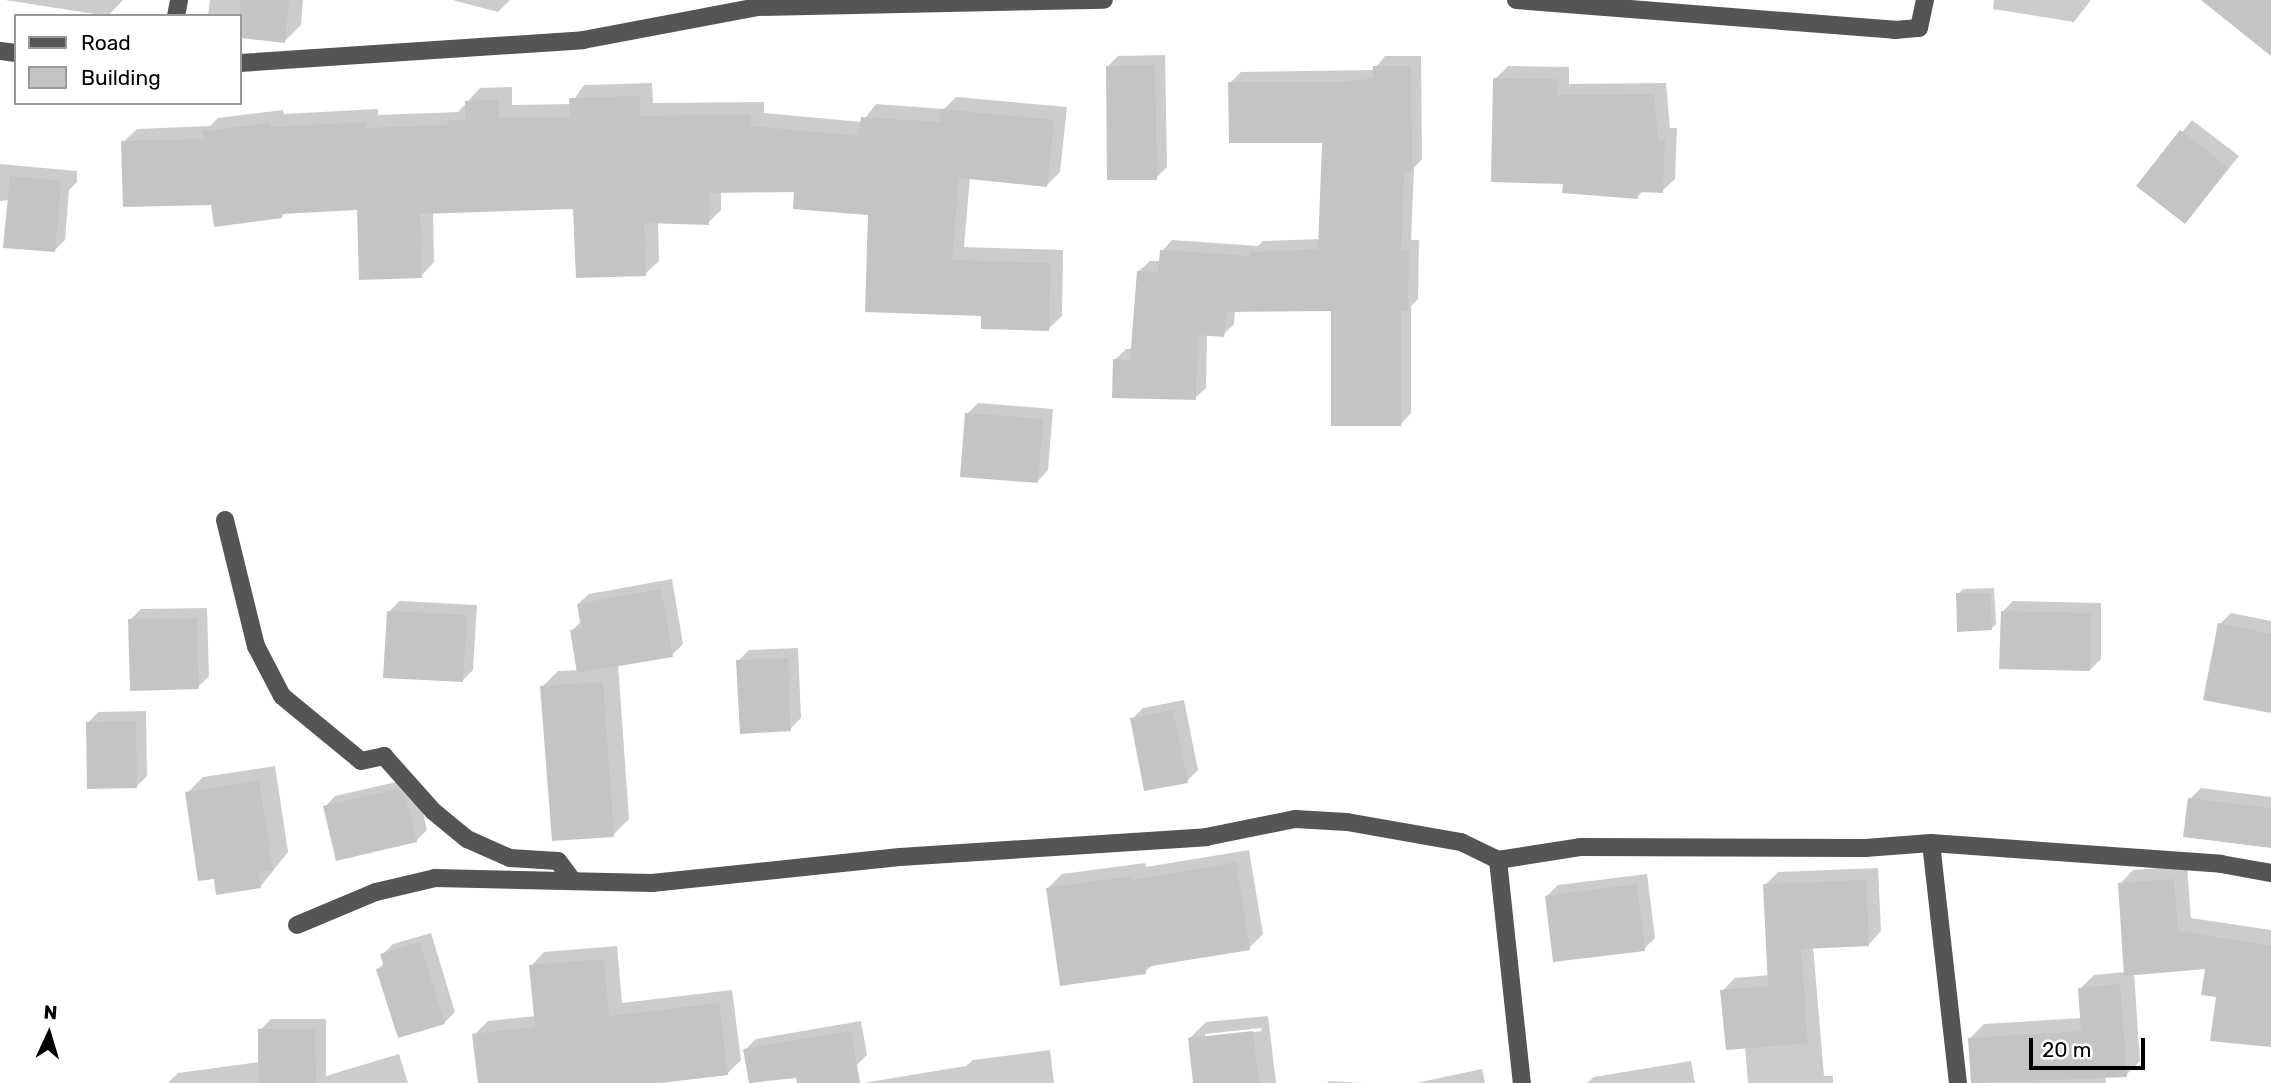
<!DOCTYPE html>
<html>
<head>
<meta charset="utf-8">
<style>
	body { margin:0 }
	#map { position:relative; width:2271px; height:1083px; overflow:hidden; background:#fff; font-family:Rubik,sans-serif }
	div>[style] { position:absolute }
	.shadow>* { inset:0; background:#0003 }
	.building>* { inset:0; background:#c4c4c4 }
	.minor>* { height:18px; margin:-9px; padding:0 9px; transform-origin:9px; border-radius:9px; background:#555 }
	span { translate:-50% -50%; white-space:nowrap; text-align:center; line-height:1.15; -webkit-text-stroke:6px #fff; paint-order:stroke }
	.legend { position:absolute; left:14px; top:14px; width:228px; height:91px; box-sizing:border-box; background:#fff; border:2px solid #999; margin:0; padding:9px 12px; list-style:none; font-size:21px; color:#000 }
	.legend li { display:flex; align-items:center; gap:14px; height:35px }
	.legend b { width:35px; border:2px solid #999 }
	.north { position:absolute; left:14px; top:999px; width:70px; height:70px; -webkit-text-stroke:5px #fff; paint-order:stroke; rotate:4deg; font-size:19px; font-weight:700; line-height:28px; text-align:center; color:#000 }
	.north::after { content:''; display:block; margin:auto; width:24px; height:32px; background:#000; clip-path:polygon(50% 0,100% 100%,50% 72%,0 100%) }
	.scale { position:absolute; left:2029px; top:1038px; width:116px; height:32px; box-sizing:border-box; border:4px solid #000; border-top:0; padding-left:9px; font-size:21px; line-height:24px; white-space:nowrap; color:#000; -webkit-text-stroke:5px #fff; paint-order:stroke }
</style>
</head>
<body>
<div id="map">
	<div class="shadow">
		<div style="clip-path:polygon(5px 0,123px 0,108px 16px)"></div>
		<div style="clip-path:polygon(210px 0,303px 0,301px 25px,285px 41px,240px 37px,240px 16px,208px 16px)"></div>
		<div style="clip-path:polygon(452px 0,510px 0,498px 12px)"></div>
		<div style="clip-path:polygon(1994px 0,2091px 0,2074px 22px,1993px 9px)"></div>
		<div style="clip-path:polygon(1165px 55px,1167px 167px,1156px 178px,1107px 67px,1118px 56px)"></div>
		<div style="clip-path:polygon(1385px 56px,1421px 56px,1422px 159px,1414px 168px,1411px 240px,1419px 240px,1418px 299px,1411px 306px,1411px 413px,1401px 424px,1333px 309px,1235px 310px,1234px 324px,1223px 335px,1207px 334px,1206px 388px,1195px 398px,1115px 360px,1126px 349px,1132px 349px,1139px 271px,1150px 261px,1161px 261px,1162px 251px,1172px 240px,1258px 246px,1263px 241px,1320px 239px,1324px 141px,1230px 83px,1241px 72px,1374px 70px)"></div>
		<div style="clip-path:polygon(1508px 66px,1569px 67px,1569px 84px,1666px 83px,1670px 128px,1677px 128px,1675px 179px,1662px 191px,1644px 190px,1637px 197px,1565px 183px,1495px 79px)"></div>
		<div style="clip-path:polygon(652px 83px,653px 103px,764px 102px,764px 113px,862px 122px,876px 104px,944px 109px,956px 97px,1067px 107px,1060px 172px,1047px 185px,970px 177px,964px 247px,1063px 250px,1062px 316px,1048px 329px,983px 314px,869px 214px,796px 190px,721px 191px,721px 210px,708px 223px,658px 222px,659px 261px,645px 274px,575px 207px,433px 212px,434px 262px,421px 276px,358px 208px,286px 212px,281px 216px,213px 204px,123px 142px,137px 129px,210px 126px,218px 118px,283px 110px,284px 114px,378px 109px,378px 115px,458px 112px,480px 88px,512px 87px,512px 105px,571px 104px,584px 85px)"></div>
		<div style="clip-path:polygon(2192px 120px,2239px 156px,2185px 222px,2138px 186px)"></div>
		<div style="clip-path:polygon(0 164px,77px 171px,77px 182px,69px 190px,65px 240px,54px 251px,10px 200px,0 201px)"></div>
		<div style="clip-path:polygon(978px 403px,1053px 409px,1048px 470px,1038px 481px,967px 414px)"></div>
		<div style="clip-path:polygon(672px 579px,683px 644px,672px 655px,618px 664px,629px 819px,613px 835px,542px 687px,558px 671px,578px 670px,571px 631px,582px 621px,578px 604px,589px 594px)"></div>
		<div style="clip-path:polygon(1994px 588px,1996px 624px,1991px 629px,1958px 594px,1963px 589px)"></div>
		<div style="clip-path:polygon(399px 601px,477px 605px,473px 670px,462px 681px,389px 612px)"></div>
		<div style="clip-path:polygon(2013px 601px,2101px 603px,2101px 659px,2090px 670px,2002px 612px)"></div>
		<div style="clip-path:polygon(207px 608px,209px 676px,198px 687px,130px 620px,141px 609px)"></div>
		<div style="clip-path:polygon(2231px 613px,2271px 621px,2271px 712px,2220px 624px)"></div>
		<div style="clip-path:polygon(798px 648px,801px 718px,790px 729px,738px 661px,749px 650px)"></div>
		<div style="clip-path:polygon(1184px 700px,1198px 770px,1187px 781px,1132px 719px,1143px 708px)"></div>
		<div style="clip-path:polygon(146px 711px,147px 776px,137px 786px,88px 723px,98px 712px)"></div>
		<div style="clip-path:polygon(275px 766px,288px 852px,261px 886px,216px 877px,187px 793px,203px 777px)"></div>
		<div style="clip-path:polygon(409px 779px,417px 787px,427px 830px,416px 841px,325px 807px,335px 796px)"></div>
		<div style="clip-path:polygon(2201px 788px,2271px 797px,2271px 846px,2190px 799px)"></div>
		<div style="clip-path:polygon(1249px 850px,1263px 934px,1249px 948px,1153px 964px,1145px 972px,1048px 888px,1062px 874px,1145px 863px,1146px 867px)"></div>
		<div style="clip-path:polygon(2187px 866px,2191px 918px,2271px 930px,2271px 1046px,2218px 995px,2207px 968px,2134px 973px,2140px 1061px,2126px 1075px,2105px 1077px,2106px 1083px,1973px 1083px,1970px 1038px,1984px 1024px,2082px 1018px,2080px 989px,2094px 975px,2126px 972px,2120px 884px,2133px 870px)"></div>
		<div style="clip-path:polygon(1878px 868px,1881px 931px,1869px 944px,1813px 946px,1824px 1076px,1833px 1076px,1833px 1083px,1748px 1083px,1745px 1046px,1722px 991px,1735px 978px,1769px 975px,1765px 885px,1778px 872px)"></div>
		<div style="clip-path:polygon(1647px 874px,1655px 938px,1644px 949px,1547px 896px,1558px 885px)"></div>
		<div style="clip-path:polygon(431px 933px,455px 1012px,444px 1023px,378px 969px,384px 963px,382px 955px,393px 944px)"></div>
		<div style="clip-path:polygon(617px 946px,622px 1003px,732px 990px,741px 1060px,727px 1074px,645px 1083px,480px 1083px,474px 1035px,488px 1021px,536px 1016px,531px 966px,544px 952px)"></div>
		<div style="clip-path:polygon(evenodd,1268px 1016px,1276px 1083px,1195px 1083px,1190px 1038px,1206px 1022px,1268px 1016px,1261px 1028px,1262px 1031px,1205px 1038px,1205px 1034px,1261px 1028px)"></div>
		<div style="clip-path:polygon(271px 1019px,326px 1019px,326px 1076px,399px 1054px,408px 1083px,168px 1083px,178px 1073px,260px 1062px,260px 1030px)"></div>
		<div style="clip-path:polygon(861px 1021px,867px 1055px,857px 1065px,751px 1083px,745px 1050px,756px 1039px)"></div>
		<div style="clip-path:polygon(1050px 1050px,1054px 1083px,863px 1083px,966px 1066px,973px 1060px)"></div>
		<div style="clip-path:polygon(1691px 1061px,1695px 1083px,1587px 1083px,1594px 1077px)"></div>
		<div style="clip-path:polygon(1482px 1069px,1485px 1083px,1416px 1083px)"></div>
		<div style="clip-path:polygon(1329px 1081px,1361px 1083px,1327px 1083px)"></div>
	</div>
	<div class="building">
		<div style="clip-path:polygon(240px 0,289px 0,285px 43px,240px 38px)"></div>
		<div style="clip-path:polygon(2201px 0,2271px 0,2271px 56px)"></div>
		<div style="clip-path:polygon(1155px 65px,1157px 180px,1107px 180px,1106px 66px)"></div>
		<div style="clip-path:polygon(1373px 66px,1411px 66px,1412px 172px,1404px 172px,1401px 250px,1409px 250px,1408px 311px,1401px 311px,1401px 426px,1331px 426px,1331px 311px,1226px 312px,1224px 337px,1197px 335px,1196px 400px,1112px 398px,1113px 359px,1130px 360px,1137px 271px,1158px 272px,1160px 250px,1250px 256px,1250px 252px,1318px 249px,1322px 143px,1229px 143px,1228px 82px,1346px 82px,1373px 78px)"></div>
		<div style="clip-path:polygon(1493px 78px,1557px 79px,1557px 95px,1654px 94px,1658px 139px,1665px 140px,1663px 193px,1637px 192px,1638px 199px,1562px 193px,1563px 184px,1491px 182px)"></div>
		<div style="clip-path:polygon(640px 96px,640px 116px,751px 114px,751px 126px,859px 136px,861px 117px,940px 122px,941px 109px,1054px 120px,1047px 187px,959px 178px,952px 260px,1050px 263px,1049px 331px,981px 329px,981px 316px,865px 312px,868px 215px,793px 209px,794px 192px,709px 193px,709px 225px,644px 223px,646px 276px,576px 278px,573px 209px,420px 214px,422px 278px,359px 280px,357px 210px,282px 214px,282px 218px,214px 227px,211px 205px,123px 207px,121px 141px,203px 139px,203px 131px,270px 123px,271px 127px,366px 122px,366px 128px,448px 125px,447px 120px,465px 120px,465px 101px,499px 100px,499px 118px,570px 117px,569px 98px)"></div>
		<div style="clip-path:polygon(2180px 130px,2229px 168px,2185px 224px,2136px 186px)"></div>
		<div style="clip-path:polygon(10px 176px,61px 181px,55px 252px,3px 248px)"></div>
		<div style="clip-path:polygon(965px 413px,1043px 419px,1038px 483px,960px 477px)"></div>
		<div style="clip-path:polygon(661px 589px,673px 657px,577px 673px,570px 630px,581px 628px,577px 604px)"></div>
		<div style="clip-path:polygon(1956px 593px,1990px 593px,1992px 630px,1957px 632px)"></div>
		<div style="clip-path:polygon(387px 611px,467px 615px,463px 682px,383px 678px)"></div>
		<div style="clip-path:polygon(2001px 611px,2091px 613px,2090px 671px,1999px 669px)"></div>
		<div style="clip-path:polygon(197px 618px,199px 689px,130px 691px,128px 619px)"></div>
		<div style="clip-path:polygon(2218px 623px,2271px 634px,2271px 713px,2203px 700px)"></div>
		<div style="clip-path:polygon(788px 658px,791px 731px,740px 734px,736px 660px)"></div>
		<div style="clip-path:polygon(603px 682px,614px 837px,552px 841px,540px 686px)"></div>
		<div style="clip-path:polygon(1173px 710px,1188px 783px,1144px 791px,1130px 718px)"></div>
		<div style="clip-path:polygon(136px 721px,137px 788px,87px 789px,86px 722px)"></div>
		<div style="clip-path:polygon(259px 781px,273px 870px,259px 872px,261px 888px,216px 895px,214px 879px,198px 881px,185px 792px)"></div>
		<div style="clip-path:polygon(398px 789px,406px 798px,417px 842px,336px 861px,323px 806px)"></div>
		<div style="clip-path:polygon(2188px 798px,2271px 808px,2271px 848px,2183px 837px)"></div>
		<div style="clip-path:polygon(1236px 862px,1250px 950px,1145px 967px,1146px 974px,1060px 986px,1046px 888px,1132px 876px,1133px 880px)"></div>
		<div style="clip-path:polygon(2174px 879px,2178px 931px,2271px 946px,2271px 1047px,2210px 1041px,2216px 997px,2201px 995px,2205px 969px,2124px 976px,2118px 883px)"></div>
		<div style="clip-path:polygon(1866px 880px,1869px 946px,1801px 949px,1808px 1043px,1726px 1050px,1720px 990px,1768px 986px,1763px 884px)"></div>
		<div style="clip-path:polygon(1637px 884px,1645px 951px,1553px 962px,1545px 896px)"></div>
		<div style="clip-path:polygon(420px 942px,445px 1024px,398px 1038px,376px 969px,384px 967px,380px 954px)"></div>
		<div style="clip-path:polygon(604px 959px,609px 1016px,719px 1003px,728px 1075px,660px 1083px,478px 1083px,472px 1034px,535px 1027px,529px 965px)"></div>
		<div style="clip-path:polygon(2120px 984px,2127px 1077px,1971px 1083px,1968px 1038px,2081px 1031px,2078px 988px)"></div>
		<div style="clip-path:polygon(258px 1029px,315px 1029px,316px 1083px,258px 1083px)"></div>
		<div style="clip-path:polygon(851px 1031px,860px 1083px,797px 1083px,796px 1078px,749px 1083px,743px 1049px)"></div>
		<div style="clip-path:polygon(1253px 1031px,1259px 1083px,1193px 1083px,1188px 1038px)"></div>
	</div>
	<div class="minor">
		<div style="left:1516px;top:0;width:380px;rotate:4.5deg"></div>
		<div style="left:1895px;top:30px;width:24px;rotate:-5deg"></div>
		<div style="left:1919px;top:28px;width:29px;rotate:-78deg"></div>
		<div style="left:176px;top:16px;width:16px;rotate:-79deg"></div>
		<div style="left:0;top:51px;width:16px;rotate:7deg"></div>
		<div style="left:240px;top:63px;width:344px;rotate:-3.8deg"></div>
		<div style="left:583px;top:40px;width:177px;rotate:-10.7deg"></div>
		<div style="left:757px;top:7px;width:347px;rotate:-1.2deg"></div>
		<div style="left:225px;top:520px;width:130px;rotate:76.2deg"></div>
		<div style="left:256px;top:646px;width:56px;rotate:62.5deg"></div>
		<div style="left:282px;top:696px;width:102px;rotate:39.4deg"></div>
		<div style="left:361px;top:761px;width:24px;rotate:-12deg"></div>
		<div style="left:384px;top:756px;width:74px;rotate:48.3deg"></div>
		<div style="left:433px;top:811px;width:44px;rotate:39.5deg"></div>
		<div style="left:467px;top:839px;width:47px;rotate:23.8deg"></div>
		<div style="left:510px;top:858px;width:48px;rotate:3.6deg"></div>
		<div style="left:558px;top:861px;width:25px;rotate:53deg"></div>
		<div style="left:1931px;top:843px;width:242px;rotate:83.6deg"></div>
		<div style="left:1498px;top:860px;width:224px;rotate:83.9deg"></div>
		<div style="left:297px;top:925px;width:86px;rotate:-22.7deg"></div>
		<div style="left:376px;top:892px;width:61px;rotate:-13.3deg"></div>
		<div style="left:435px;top:878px;width:217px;rotate:1.3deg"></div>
		<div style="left:652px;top:883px;width:249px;rotate:-6deg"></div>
		<div style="left:900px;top:857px;width:307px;rotate:-3.7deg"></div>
		<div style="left:1206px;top:837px;width:91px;rotate:-11.4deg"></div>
		<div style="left:1295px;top:819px;width:52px;rotate:3.3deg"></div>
		<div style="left:1347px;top:822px;width:116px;rotate:10deg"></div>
		<div style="left:1461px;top:842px;width:41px;rotate:25.9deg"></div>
		<div style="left:1498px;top:860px;width:83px;rotate:-9deg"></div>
		<div style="left:1580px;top:847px;width:285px;rotate:0.2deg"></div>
		<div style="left:1865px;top:848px;width:66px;rotate:-4.3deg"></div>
		<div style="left:1931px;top:843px;width:291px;rotate:4.1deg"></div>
		<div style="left:2221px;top:864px;width:51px;rotate:10.2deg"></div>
	</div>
	<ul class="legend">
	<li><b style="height:9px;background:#555"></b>Road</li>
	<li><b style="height:19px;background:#c4c4c4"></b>Building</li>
	</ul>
	<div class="north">N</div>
	<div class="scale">20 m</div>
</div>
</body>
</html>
